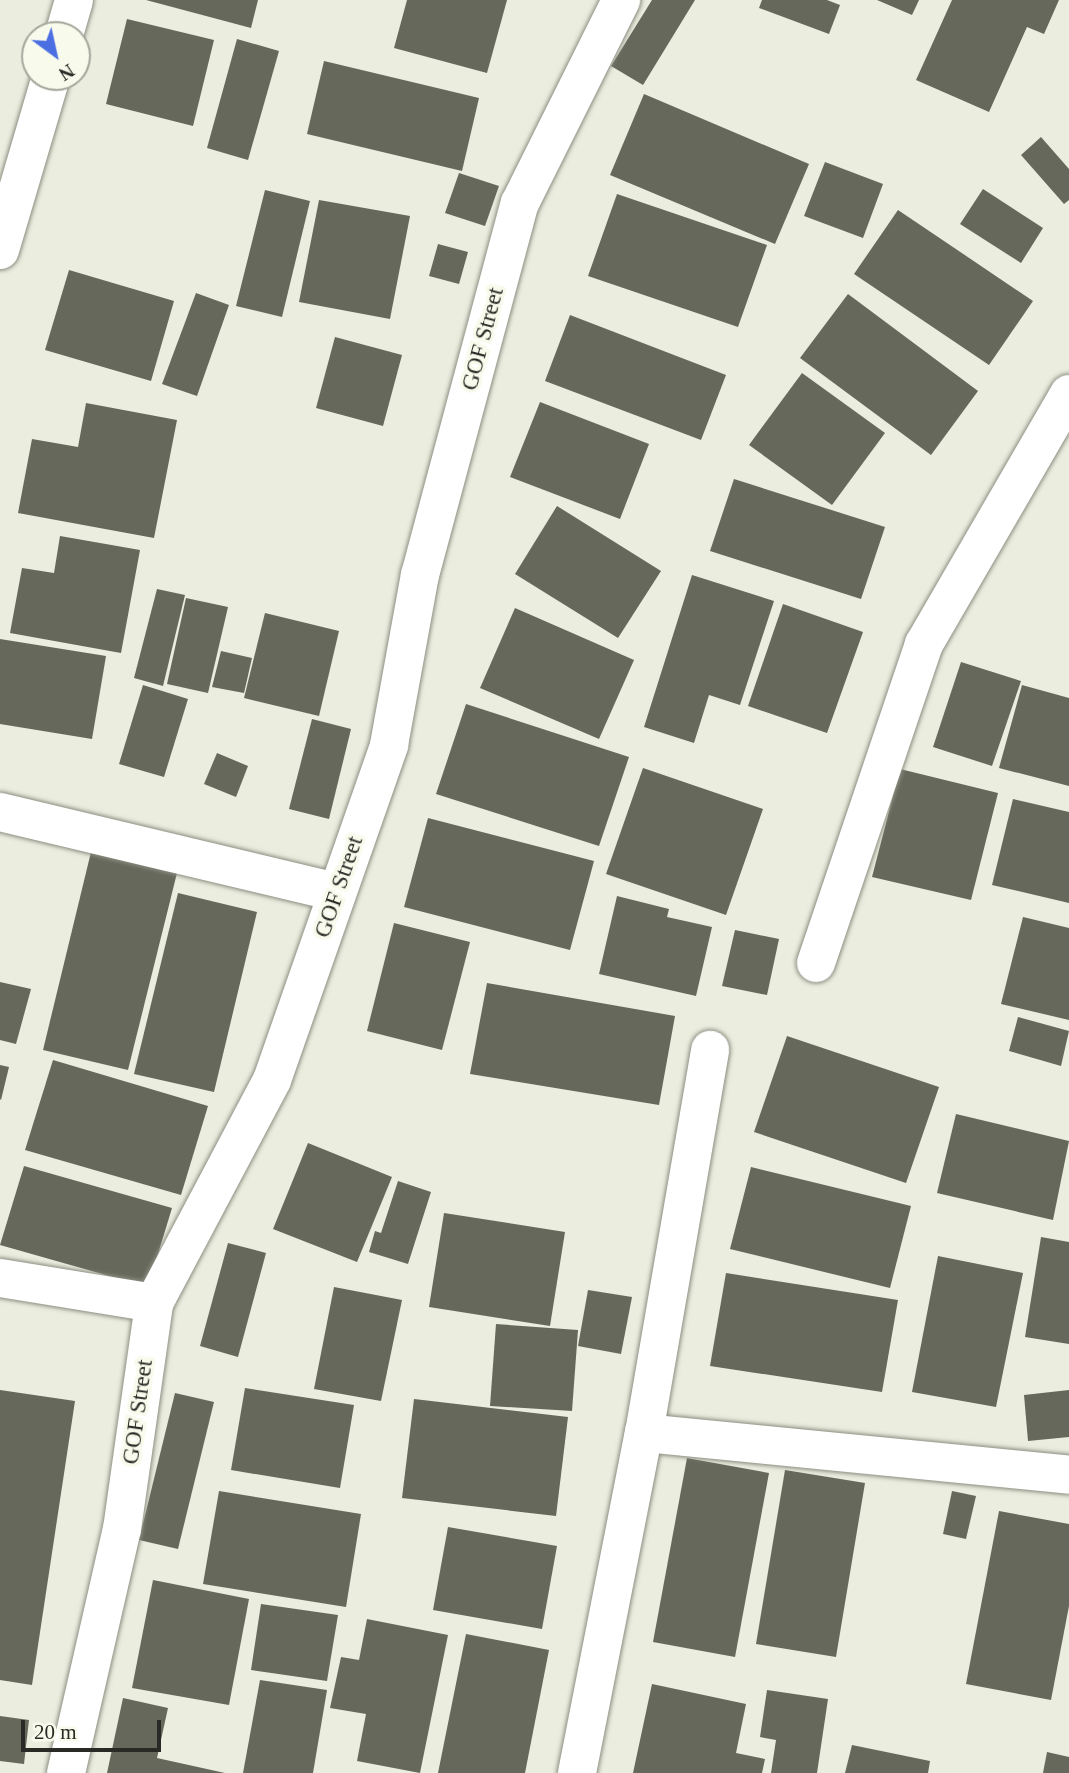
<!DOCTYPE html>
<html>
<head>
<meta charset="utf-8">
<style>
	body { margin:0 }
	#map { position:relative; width:1069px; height:1773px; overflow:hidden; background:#ebeddf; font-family:"Times New Roman",serif }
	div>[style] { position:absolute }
	.building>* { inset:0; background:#66685c }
	.roads { filter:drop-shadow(0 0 2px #8c8e81) drop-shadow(0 0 2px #8c8e81) }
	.street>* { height:38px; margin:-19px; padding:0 19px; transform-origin:19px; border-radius:19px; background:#fff }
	span { translate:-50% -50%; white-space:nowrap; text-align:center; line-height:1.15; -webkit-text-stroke:7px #f8faec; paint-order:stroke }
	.street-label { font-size:23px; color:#292a25 }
	.north { position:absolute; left:21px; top:21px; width:70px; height:70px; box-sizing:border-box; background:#f8faec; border:2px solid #a5a79c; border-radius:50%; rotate:147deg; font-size:19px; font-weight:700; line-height:28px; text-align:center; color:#292a25 }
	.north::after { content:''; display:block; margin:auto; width:24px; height:32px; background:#4b6ee2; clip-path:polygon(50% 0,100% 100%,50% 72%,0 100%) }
	.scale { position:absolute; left:21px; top:1720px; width:140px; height:32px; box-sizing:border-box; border:4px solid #292a25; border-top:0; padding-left:9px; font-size:21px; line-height:24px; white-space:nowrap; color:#292a25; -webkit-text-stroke:5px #f8faec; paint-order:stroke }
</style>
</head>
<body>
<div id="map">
	<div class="building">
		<div style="clip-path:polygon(146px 0,258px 0,251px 28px)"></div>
		<div style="clip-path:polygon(407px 0,507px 0,487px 73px,394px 48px)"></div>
		<div style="clip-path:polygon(652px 0,695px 0,643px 85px,611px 66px)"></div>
		<div style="clip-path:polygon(762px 0,827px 0,840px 5px,829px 34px,759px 8px)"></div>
		<div style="clip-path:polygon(877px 0,919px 0,912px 15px)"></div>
		<div style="clip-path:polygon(952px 0,1059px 0,1044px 34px,1027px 27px,989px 112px,916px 80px)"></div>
		<div style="clip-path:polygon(127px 19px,214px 40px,193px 126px,106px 104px)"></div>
		<div style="clip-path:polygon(237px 39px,279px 51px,248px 160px,207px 148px)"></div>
		<div style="clip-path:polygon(324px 61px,479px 98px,462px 171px,307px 134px)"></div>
		<div style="clip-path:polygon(644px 94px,809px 164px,775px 244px,610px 175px)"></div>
		<div style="clip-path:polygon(1041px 137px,1069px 169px,1069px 200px,1064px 204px,1021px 155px)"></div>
		<div style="clip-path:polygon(825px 162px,883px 184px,863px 238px,804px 216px)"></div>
		<div style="clip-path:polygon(459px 173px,499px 186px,485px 226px,445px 213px)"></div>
		<div style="clip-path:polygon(983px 189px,1043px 228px,1021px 263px,960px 224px)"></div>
		<div style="clip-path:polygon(265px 190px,310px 201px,282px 317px,236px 306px)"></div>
		<div style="clip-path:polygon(617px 194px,767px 245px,738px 327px,588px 276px)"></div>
		<div style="clip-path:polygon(319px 200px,410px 216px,390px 319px,299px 302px)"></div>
		<div style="clip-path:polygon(898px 210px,1033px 301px,989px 365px,854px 274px)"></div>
		<div style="clip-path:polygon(438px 244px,468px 252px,459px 284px,429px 276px)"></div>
		<div style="clip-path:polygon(69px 270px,174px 301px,151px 381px,45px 350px)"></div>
		<div style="clip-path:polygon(196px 293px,229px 305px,197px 396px,162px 384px)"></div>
		<div style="clip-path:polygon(848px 294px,978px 391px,931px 455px,800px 358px)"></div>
		<div style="clip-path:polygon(570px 315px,726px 375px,701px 440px,545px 381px)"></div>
		<div style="clip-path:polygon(335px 337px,402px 355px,383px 426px,316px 408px)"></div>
		<div style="clip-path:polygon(802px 373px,885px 433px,832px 505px,749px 445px)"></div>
		<div style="clip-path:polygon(540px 402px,649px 444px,620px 519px,510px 477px)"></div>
		<div style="clip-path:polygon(86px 403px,177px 420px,154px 538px,18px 513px,32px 439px,78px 447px)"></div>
		<div style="clip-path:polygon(734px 479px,885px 527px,861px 599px,710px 551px)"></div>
		<div style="clip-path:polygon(557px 506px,661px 571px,618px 638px,515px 574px)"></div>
		<div style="clip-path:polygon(60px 536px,140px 550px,121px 653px,10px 633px,22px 568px,54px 573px)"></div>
		<div style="clip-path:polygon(692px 575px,774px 601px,740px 705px,709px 695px,694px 743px,644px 727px)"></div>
		<div style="clip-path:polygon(157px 589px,185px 595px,163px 686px,134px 678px)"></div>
		<div style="clip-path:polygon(186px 598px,228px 607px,208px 693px,167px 684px)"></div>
		<div style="clip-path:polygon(783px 604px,863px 632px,827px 733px,748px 706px)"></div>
		<div style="clip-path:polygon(515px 608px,634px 660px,599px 739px,480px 688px)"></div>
		<div style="clip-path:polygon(265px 613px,339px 631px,319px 716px,244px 698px)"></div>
		<div style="clip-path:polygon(0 639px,106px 656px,92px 739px,0 724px)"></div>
		<div style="clip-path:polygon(221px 651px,252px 658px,244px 693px,212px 687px)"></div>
		<div style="clip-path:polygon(961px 662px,1021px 681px,992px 766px,933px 747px)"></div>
		<div style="clip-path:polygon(143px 685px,188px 699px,164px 777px,119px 764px)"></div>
		<div style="clip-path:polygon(1022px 685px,1069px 698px,1069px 786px,999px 768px)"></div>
		<div style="clip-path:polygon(466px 704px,629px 757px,599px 846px,436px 794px)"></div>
		<div style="clip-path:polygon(312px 719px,351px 729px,329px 819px,289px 809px)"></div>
		<div style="clip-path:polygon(217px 753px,248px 766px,236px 797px,204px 784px)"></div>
		<div style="clip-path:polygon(643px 768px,763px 809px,726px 915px,606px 874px)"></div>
		<div style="clip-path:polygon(900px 769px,998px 793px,971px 900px,872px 877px)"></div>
		<div style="clip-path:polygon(1013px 799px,1069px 812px,1069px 903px,992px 885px)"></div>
		<div style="clip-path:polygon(428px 818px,594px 861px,570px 950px,404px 907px)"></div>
		<div style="clip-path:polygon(91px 852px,177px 873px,128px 1070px,43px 1050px)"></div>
		<div style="clip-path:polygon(178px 893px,257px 912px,214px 1092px,134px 1074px)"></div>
		<div style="clip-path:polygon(617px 896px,669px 909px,667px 917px,712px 927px,696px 996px,599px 974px)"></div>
		<div style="clip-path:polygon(1023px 917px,1069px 928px,1069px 1020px,1001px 1004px)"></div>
		<div style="clip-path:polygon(394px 923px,470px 942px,442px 1050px,367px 1031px)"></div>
		<div style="clip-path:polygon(735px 930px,779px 939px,767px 995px,722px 986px)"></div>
		<div style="clip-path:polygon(0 982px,31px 989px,16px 1044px,0 1040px)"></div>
		<div style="clip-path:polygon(487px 983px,675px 1016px,659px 1105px,470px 1074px)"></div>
		<div style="clip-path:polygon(1018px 1017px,1069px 1031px,1061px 1066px,1009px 1051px)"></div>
		<div style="clip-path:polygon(787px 1036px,939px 1087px,906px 1183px,754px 1132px)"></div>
		<div style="clip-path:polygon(53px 1060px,208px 1106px,181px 1195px,25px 1150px)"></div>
		<div style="clip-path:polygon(0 1065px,9px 1067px,1px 1100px,0 1099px)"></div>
		<div style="clip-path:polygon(956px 1114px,1069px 1141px,1053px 1220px,937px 1193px)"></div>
		<div style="clip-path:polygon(308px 1143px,392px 1177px,357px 1262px,273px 1229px)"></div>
		<div style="clip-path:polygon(24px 1166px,172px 1208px,148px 1287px,0 1245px)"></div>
		<div style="clip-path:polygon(751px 1167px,911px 1206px,890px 1288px,730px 1249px)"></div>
		<div style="clip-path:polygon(398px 1181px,431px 1192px,408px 1264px,369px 1252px,375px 1231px,381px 1233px)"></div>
		<div style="clip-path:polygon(444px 1213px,565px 1232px,550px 1326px,429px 1307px)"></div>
		<div style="clip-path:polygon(1041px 1237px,1069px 1242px,1069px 1344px,1025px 1337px)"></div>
		<div style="clip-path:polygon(228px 1243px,266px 1253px,238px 1357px,200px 1346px)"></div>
		<div style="clip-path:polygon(938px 1256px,1023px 1273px,996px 1407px,912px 1392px)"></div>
		<div style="clip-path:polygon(726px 1273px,898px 1300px,882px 1392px,710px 1366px)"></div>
		<div style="clip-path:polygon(334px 1287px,402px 1300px,381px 1401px,314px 1389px)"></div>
		<div style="clip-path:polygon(588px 1290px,632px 1297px,621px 1354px,578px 1346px)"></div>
		<div style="clip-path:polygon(496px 1324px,578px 1330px,572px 1411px,490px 1406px)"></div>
		<div style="clip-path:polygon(245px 1388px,354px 1405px,340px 1488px,231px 1470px)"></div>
		<div style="clip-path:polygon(0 1390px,75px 1401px,32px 1685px,0 1680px)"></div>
		<div style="clip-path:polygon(1069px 1390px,1069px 1437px,1028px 1441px,1024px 1395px)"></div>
		<div style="clip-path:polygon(175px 1393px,214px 1402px,178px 1549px,139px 1540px)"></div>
		<div style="clip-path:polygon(414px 1399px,568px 1417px,556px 1516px,402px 1498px)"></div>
		<div style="clip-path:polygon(687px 1458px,769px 1473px,735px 1657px,653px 1642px)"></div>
		<div style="clip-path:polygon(785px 1470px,865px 1483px,836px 1657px,756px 1644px)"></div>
		<div style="clip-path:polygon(219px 1491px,361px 1514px,346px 1607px,203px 1584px)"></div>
		<div style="clip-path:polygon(952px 1491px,976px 1496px,966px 1539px,943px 1534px)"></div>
		<div style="clip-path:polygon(999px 1511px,1069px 1524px,1069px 1606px,1051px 1700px,966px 1684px)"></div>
		<div style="clip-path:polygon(448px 1527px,557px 1546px,542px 1629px,433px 1610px)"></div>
		<div style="clip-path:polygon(153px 1580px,249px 1599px,229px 1705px,132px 1688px)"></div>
		<div style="clip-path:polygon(261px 1604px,338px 1615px,327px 1681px,251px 1670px)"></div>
		<div style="clip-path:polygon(367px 1619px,448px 1635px,420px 1773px,357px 1761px,366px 1714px,330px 1708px,341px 1657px,359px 1660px)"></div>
		<div style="clip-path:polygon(466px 1634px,549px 1650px,525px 1773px,438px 1773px)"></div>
		<div style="clip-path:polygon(260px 1680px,327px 1690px,313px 1773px,243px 1773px)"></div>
		<div style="clip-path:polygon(652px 1684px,746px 1704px,736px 1753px,765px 1759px,762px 1773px,633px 1773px)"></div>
		<div style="clip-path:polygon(767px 1690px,828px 1699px,817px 1773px,771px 1773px,776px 1740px,760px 1737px)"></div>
		<div style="clip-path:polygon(123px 1698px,168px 1708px,157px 1758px,225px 1773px,107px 1773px)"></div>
		<div style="clip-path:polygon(0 1716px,29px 1720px,24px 1764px,0 1761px)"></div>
		<div style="clip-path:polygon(852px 1745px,930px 1761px,928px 1773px,845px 1773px)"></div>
		<div style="clip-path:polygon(1047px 1752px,1069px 1757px,1069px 1773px,1043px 1773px)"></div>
	</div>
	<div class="roads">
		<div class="street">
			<div style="left:64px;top:35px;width:36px;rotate:-74deg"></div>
			<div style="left:0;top:250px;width:180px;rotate:-73.6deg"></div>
			<div style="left:0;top:812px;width:346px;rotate:13.4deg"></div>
			<div style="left:816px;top:963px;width:337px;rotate:-71.3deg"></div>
			<div style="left:924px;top:644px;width:289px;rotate:-59.9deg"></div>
			<div style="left:0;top:1278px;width:156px;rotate:9.2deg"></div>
			<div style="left:644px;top:1433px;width:427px;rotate:5.6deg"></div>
			<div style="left:66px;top:1773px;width:250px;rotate:-77.1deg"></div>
			<div style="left:122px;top:1529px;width:228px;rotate:-81.9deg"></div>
			<div style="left:154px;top:1303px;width:252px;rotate:-62.1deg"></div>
			<div style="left:272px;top:1080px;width:355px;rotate:-70.7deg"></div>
			<div style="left:389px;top:745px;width:173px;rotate:-79.7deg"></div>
			<div style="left:420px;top:575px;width:385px;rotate:-75deg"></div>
			<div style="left:520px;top:203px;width:227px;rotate:-63.5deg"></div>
			<div style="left:577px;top:1773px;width:347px;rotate:-78.9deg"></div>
			<div style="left:644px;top:1433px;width:389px;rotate:-80.2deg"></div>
		</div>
	</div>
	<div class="street-label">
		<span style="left:483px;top:339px;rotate:-75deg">GOF Street</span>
		<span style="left:339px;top:887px;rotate:-71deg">GOF Street</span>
		<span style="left:138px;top:1412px;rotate:-82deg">GOF Street</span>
	</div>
	<div class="north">N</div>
	<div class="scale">20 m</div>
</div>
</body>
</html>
